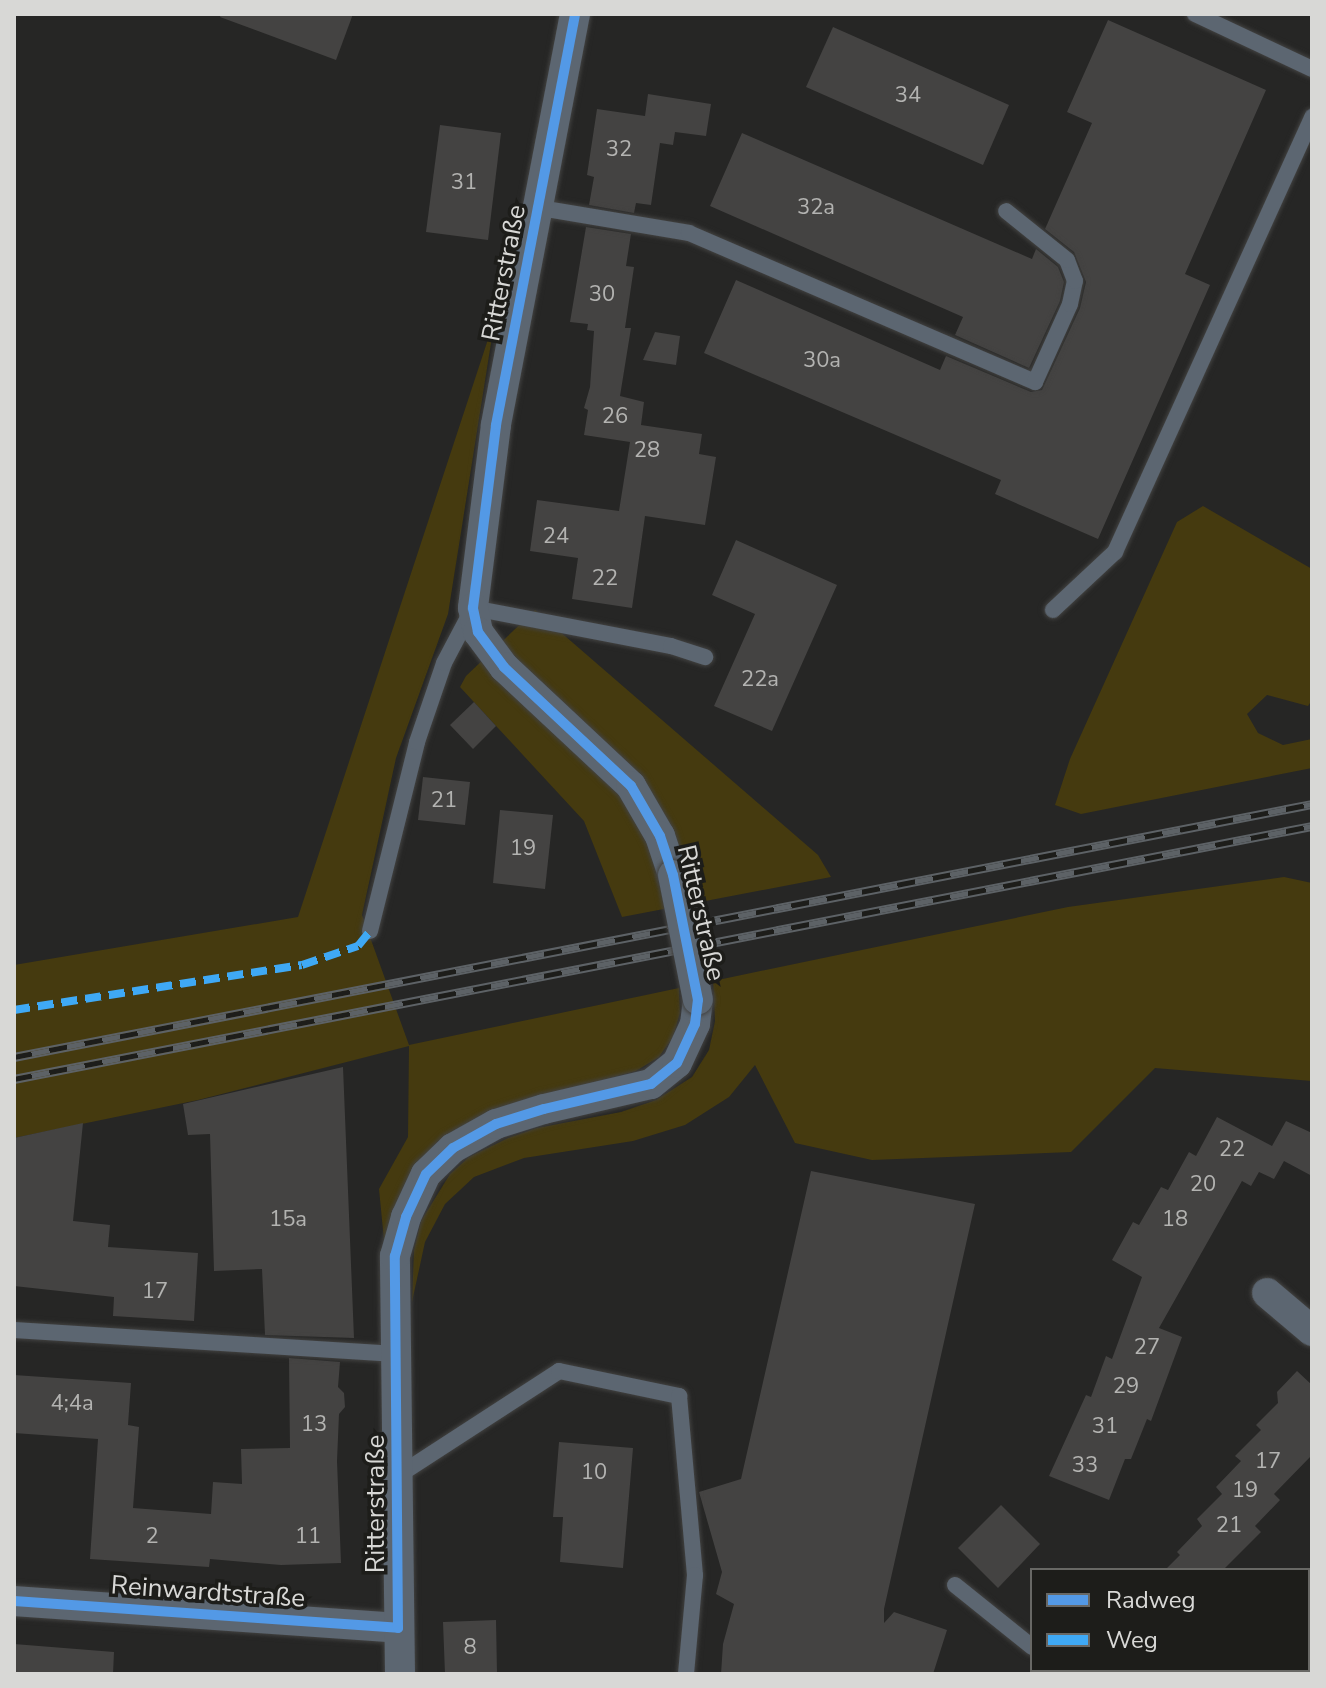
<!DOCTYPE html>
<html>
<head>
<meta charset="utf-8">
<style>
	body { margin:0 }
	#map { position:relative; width:1326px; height:1688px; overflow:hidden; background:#262625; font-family:"Nunito Sans",sans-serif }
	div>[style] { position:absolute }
	.green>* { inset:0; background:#453a0f }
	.building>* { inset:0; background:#444342 }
	.roads { filter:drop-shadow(0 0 2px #424241) drop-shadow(0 0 2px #424241) }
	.lane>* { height:16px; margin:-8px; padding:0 8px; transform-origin:8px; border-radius:8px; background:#5c6671 }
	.street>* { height:30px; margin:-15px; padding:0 15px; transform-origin:15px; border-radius:15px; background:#5c6671 }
	.rail>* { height:9px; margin-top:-4.5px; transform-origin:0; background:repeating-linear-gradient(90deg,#1d1d1a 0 18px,#5d6266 0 36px); box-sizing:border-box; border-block:2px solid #5d6266 }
	.bridges { filter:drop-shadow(0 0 2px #424241) drop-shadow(0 0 2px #424241) }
	.street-bridge>* { height:30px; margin:-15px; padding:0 15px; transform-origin:15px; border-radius:15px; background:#5c6671 }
	.quiet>* { height:8px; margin-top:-4px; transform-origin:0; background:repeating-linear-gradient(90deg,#3fa9f5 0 16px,transparent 0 24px) }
	.cycleway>* { height:10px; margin:-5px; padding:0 5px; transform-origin:5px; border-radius:5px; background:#5399e6 }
	span { translate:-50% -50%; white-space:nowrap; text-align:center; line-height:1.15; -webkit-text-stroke:7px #1d1d1a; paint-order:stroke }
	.number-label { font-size:22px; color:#b3b3b1 }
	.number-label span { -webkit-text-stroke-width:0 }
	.street-label { font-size:26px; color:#d8d8d6 }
	.frame { position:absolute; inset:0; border:16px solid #d8d8d6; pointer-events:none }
	.legend { position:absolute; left:1030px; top:1568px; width:280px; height:104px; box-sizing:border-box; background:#1d1d1a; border:2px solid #686865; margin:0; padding:10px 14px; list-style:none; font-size:24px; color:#d8d8d6 }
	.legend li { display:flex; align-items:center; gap:16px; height:40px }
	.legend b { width:40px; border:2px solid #686865 }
</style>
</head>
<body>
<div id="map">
	<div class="green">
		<div style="clip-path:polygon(495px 318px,448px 614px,396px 758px,362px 915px,409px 1045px,679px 988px,680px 1013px,673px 1037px,659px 1057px,636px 1071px,494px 1109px,438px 1141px,419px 1162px,384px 1240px,379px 1189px,408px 1137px,409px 1046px,198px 1100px,14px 1138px,14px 965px,298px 917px)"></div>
		<div style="clip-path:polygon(1203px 506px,1312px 569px,1312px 700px,1308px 706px,1267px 695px,1247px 714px,1258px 733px,1283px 745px,1312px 739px,1312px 768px,1081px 814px,1055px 805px,1070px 759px,1177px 522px)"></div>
		<div style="clip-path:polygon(535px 610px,818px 855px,831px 877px,622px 917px,584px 821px,460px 687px,466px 676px)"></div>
		<div style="clip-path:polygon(1284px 877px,1312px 883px,1312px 1081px,1155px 1068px,1071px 1152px,872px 1160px,795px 1143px,755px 1065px,729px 1097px,685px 1125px,633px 1141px,524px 1158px,474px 1177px,445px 1204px,425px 1242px,412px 1302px,414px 1250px,421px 1221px,450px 1174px,469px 1157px,508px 1138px,537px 1128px,621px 1112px,656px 1100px,692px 1077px,709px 1050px,715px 1021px,713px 981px,1068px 907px)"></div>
	</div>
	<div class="building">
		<div style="clip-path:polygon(221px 14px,353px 14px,336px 60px,220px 17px)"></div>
		<div style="clip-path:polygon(1108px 20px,1266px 90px,1185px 274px,1210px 285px,1098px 539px,995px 494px,1001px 480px,704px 353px,736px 280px,940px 370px,946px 356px,1031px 392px,1042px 390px,1080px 308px,1086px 282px,1074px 252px,1045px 229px,1092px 123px,1067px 112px)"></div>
		<div style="clip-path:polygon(833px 27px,1009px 105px,983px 165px,806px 87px)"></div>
		<div style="clip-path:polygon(648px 94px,711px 104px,706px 136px,675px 132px,673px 145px,660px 143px,651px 205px,636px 203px,634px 213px,589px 205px,594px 177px,587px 175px,597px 109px,645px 116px)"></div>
		<div style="clip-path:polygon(440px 125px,501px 133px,488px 240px,426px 232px)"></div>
		<div style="clip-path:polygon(742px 133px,1032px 259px,1036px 249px,1058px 267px,1064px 282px,1060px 301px,1029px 368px,955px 335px,963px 317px,710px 206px)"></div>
		<div style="clip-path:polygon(586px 227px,631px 234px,626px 266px,634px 267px,625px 328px,631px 328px,620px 396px,644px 402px,641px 425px,702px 434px,699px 454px,716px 457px,705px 525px,645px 516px,632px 608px,572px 599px,578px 558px,530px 551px,537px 500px,619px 511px,630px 442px,584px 435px,588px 410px,584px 408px,590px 387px,594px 331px,587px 330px,588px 324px,570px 322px)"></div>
		<div style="clip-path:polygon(655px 332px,680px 336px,676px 365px,643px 360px)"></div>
		<div style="clip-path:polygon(736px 540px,837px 585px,772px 731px,714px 706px,755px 614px,712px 595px)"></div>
		<div style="clip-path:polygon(474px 702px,496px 726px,473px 749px,450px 725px)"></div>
		<div style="clip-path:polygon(423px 777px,470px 782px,465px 825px,418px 820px)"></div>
		<div style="clip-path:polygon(500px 810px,553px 815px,545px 889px,493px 883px)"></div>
		<div style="clip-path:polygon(343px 1067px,354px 1338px,265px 1335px,262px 1269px,214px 1271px,210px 1134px,188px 1135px,183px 1104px)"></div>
		<div style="clip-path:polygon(1217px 1117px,1272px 1146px,1286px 1121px,1312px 1133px,1312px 1176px,1284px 1161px,1274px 1179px,1259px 1172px,1251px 1186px,1242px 1181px,1159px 1328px,1182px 1337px,1151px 1421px,1147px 1419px,1131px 1459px,1125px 1459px,1109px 1500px,1049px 1476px,1086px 1395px,1091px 1397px,1106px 1356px,1112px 1359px,1142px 1277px,1112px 1260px,1133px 1222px,1139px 1225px,1161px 1187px,1168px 1190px,1189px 1152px,1196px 1156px)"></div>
		<div style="clip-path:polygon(83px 1123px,73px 1221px,110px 1225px,108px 1247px,198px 1253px,194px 1321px,113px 1316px,114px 1297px,14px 1286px,14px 1138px)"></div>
		<div style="clip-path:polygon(811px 1171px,975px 1204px,884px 1609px,884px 1623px,894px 1612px,947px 1630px,933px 1674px,721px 1674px,723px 1644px,734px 1604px,716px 1594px,722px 1572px,699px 1492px,741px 1479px)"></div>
		<div style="clip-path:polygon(289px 1358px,340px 1362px,338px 1387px,344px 1393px,345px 1407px,339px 1414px,337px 1461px,341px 1563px,281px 1565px,210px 1559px,209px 1567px,90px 1559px,98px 1439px,14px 1433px,14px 1375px,131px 1383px,128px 1425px,139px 1427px,133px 1508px,211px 1514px,213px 1482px,242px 1484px,241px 1449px,290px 1448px)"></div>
		<div style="clip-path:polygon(1297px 1371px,1312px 1385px,1312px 1455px,1274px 1494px,1280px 1500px,1255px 1526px,1261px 1532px,1223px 1570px,1165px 1570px,1180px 1555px,1177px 1552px,1202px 1526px,1197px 1519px,1222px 1494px,1216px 1487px,1241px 1461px,1235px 1456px,1261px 1430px,1256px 1425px,1278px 1403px,1277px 1392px)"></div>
		<div style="clip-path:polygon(559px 1442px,633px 1448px,623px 1568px,560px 1562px,563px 1517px,553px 1517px)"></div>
		<div style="clip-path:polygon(1001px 1505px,1040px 1544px,998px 1588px,958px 1548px)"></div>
		<div style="clip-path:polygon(496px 1620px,497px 1674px,445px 1674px,443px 1622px)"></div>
		<div style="clip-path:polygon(14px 1644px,114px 1652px,113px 1674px,14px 1674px)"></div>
	</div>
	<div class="roads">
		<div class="lane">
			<div style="left:1195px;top:14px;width:129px;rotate:25.2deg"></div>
			<div style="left:540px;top:208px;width:151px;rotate:9.5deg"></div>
			<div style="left:689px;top:233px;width:377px;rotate:23.3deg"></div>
			<div style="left:1035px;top:382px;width:85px;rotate:-65.8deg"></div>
			<div style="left:1070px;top:304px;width:24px;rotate:-78deg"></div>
			<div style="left:1075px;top:281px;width:22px;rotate:-111deg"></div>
			<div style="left:1067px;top:260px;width:78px;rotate:-141.2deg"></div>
			<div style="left:1053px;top:610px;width:85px;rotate:-43.1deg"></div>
			<div style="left:1115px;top:552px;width:478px;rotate:-65.6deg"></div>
			<div style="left:370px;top:931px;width:195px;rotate:-76deg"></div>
			<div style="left:417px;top:742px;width:83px;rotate:-71.1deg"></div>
			<div style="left:444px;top:663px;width:62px;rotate:-62.2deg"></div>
			<div style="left:473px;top:608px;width:202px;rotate:10.9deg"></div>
			<div style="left:671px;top:646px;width:36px;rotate:18deg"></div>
			<div style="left:14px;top:1330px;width:383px;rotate:3.6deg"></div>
			<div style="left:399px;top:1475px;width:191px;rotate:-33deg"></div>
			<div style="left:559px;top:1371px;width:123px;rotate:11.8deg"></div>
			<div style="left:679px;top:1396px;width:180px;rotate:84.9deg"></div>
			<div style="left:695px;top:1575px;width:99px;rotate:95.2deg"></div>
			<div style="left:955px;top:1585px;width:99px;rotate:38.8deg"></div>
			<div style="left:1049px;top:1674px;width:4px;rotate:-76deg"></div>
		</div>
		<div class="street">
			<div style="left:575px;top:14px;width:419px;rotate:100.9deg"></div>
			<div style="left:496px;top:425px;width:184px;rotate:97.2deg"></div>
			<div style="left:473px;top:608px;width:25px;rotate:78deg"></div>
			<div style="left:478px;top:632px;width:44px;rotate:53.4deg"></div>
			<div style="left:504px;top:667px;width:174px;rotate:43.1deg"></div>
			<div style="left:631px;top:786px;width:58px;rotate:59.9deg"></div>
			<div style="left:660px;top:836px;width:41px;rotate:71.6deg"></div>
			<div style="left:1267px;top:1293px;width:59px;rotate:40.2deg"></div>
			<div style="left:14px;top:1601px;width:385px;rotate:4deg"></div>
			<div style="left:400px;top:1674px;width:418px;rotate:-90.7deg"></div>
			<div style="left:395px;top:1256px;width:41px;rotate:-74.2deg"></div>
			<div style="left:406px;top:1217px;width:47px;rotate:-65.1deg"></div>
			<div style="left:426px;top:1174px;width:37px;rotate:-44deg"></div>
			<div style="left:453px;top:1148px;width:49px;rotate:-29.2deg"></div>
			<div style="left:496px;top:1124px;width:50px;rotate:-17.4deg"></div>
			<div style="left:544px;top:1109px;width:110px;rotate:-13.2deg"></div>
			<div style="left:651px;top:1084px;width:33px;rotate:-39deg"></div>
			<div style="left:677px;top:1063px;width:43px;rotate:-65.2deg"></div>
			<div style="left:695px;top:1024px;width:24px;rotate:-83deg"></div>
		</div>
	</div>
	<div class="rail">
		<div style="left:14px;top:1057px;width:1322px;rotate:-11.03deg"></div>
		<div style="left:14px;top:1079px;width:1322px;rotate:-11.03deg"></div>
	</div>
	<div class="bridges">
		<div class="street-bridge">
			<div style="left:673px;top:875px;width:127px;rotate:78.7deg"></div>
		</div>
	</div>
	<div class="quiet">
		<div style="left:14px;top:1010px;width:291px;rotate:-8.9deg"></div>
		<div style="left:302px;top:965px;width:59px;rotate:-18.7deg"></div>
		<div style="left:358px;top:946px;width:19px;rotate:-51deg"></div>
	</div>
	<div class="cycleway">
		<div style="left:14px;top:1601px;width:385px;rotate:4deg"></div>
		<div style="left:398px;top:1628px;width:372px;rotate:-90.5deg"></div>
		<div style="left:395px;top:1256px;width:41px;rotate:-74.2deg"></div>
		<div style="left:406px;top:1217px;width:47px;rotate:-65.1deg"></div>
		<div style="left:426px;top:1174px;width:37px;rotate:-44deg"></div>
		<div style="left:453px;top:1148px;width:49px;rotate:-29.2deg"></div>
		<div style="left:496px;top:1124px;width:50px;rotate:-17.4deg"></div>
		<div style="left:544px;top:1109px;width:110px;rotate:-13.2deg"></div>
		<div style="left:651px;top:1084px;width:33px;rotate:-39deg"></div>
		<div style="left:677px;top:1063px;width:43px;rotate:-65.2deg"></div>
		<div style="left:695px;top:1024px;width:24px;rotate:-83deg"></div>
		<div style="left:698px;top:1000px;width:127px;rotate:-101.3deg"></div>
		<div style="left:673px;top:875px;width:41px;rotate:-108.4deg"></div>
		<div style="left:660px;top:836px;width:58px;rotate:-120.1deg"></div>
		<div style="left:631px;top:786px;width:174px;rotate:-136.9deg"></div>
		<div style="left:504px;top:667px;width:44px;rotate:-126.6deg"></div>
		<div style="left:478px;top:632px;width:25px;rotate:-102deg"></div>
		<div style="left:473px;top:608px;width:184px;rotate:-82.8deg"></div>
		<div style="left:496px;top:425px;width:419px;rotate:-79.1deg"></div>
	</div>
	<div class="number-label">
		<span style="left:908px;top:96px">34</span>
		<span style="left:619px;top:150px">32</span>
		<span style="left:464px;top:183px">31</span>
		<span style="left:816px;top:208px">32a</span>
		<span style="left:602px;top:295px">30</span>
		<span style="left:822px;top:361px">30a</span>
		<span style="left:615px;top:417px">26</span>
		<span style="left:647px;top:451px">28</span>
		<span style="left:556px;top:537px">24</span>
		<span style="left:605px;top:579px">22</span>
		<span style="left:760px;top:680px">22a</span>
		<span style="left:444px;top:801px">21</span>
		<span style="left:523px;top:849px">19</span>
		<span style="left:1232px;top:1150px">22</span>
		<span style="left:1203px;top:1185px">20</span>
		<span style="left:288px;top:1220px">15a</span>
		<span style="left:1175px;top:1220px">18</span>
		<span style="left:155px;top:1292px">17</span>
		<span style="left:1147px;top:1348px">27</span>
		<span style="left:1126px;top:1387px">29</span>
		<span style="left:72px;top:1404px">4;4a</span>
		<span style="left:314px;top:1425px">13</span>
		<span style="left:1105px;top:1427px">31</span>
		<span style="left:1268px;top:1462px">17</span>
		<span style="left:1085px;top:1466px">33</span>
		<span style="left:594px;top:1473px">10</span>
		<span style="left:1245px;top:1491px">19</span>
		<span style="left:1229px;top:1526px">21</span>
		<span style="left:152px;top:1537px">2</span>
		<span style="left:308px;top:1537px">11</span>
		<span style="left:470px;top:1648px">8</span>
	</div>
	<div class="street-label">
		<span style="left:504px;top:273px;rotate:-79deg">Ritterstraße</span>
		<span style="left:701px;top:913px;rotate:77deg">Ritterstraße</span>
		<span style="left:376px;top:1504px;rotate:-90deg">Ritterstraße</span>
		<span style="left:208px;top:1592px;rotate:4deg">Reinwardtstraße</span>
	</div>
	<div class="frame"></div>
	<ul class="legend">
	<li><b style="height:10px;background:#5399e6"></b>Radweg</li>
	<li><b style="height:10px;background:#3fa9f5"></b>Weg</li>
	</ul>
</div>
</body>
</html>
